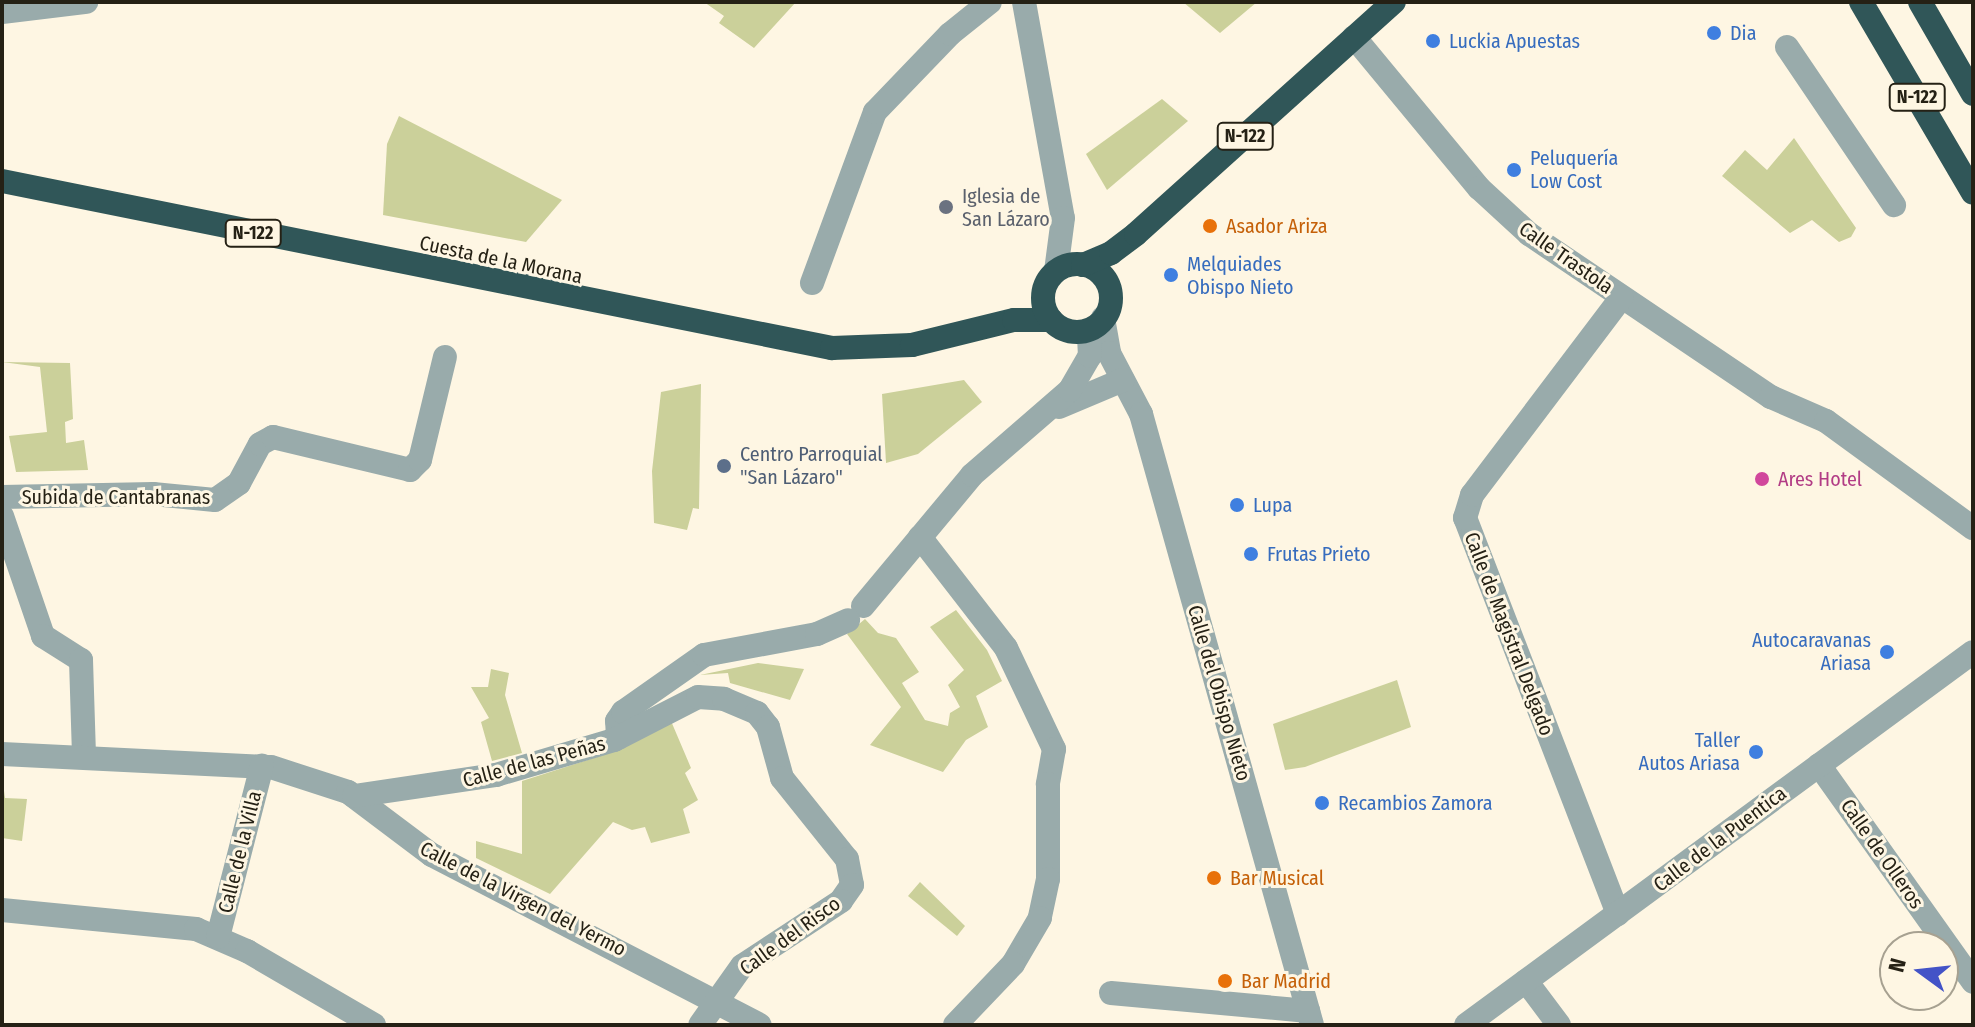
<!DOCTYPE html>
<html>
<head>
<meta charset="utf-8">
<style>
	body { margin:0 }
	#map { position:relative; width:1975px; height:1027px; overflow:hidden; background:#fef6e3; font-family:"Fira Sans Condensed",sans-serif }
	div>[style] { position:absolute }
	.green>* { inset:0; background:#cbd09a }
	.street>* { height:24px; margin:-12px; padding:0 12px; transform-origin:12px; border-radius:12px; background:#99abab }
	.highway>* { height:24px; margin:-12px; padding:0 12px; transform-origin:12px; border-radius:12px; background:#305658 }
	.highway>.ring { margin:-12px; padding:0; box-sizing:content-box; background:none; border:24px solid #305658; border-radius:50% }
	.dots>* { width:22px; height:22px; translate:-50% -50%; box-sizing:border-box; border:4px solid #fef6e3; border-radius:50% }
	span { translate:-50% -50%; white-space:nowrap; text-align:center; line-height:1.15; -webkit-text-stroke:6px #fef6e3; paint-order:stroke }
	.shield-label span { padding:2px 6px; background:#fef6e3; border:2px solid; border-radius:6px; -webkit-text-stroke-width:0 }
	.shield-label { font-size:18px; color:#252115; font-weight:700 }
	.shop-label { font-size:20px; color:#366cbe }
	.left { translate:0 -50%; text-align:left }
	.right { translate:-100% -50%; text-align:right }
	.worship-label { font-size:20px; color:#5b616d }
	.food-label { font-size:20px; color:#c56008 }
	.street-label { font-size:20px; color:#252115 }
	.service-label { font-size:20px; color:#4e5e75 }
	.hotel-label { font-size:20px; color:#b23c85 }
	.frame { position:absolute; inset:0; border:4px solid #252115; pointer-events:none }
	.north { position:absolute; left:1879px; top:931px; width:80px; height:80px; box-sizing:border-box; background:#fef6e3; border:2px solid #a7a191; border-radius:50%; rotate:285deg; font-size:22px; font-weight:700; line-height:32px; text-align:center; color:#252115 }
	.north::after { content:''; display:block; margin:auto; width:28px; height:36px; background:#4353c7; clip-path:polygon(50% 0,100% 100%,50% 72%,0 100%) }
</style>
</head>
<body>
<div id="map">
	<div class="green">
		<div style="clip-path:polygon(704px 2px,796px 2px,754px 48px,719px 23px,724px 16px)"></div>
		<div style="clip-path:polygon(1183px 2px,1257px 2px,1220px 33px)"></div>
		<div style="clip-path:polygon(1162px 99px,1188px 121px,1107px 190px,1086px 154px)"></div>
		<div style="clip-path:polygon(399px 116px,562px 200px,526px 242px,383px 215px,387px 144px)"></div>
		<div style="clip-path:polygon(1794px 138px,1856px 228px,1851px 237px,1839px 242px,1812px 220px,1790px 233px,1722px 176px,1745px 150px,1767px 170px)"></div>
		<div style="clip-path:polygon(2px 362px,70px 363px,73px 419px,65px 422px,66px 443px,84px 440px,88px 470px,16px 472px,9px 436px,47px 432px,40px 367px)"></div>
		<div style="clip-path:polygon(964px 380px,982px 402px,918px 454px,886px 463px,882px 394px)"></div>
		<div style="clip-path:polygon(701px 384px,699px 509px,693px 508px,687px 530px,654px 523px,652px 471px,661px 392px)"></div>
		<div style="clip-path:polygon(956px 610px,987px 650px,1002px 681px,976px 696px,988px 727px,966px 740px,943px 772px,870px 745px,901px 707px,847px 634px,865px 619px,878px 633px,896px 638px,919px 672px,902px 683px,925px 720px,948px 726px,950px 713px,960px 707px,948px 685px,964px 670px,930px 627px)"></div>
		<div style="clip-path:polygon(758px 663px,804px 669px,790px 700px,730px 683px,728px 673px,700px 675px)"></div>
		<div style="clip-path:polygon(491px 669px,509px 673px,505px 695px,522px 753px,492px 761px,481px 722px,489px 718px,471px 687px,488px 687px)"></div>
		<div style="clip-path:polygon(1397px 680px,1411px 727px,1305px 767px,1285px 770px,1273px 724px)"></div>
		<div style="clip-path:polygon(671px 721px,691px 768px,685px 773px,698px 800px,683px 809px,690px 833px,651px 843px,645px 827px,632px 830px,613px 822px,550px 894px,476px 858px,476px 841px,522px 854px,522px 781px,622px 749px)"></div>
		<div style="clip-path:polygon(2px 776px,5px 798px,27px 799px,22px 841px,2px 838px)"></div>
		<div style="clip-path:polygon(920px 882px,965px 926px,957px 936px,908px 896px)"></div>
	</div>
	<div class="street">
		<div style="left:1024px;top:2px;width:219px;rotate:79.8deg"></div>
		<div style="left:1063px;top:218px;width:53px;rotate:97.5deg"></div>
		<div style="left:2px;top:12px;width:85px;rotate:-6.8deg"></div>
		<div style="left:1354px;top:37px;width:196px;rotate:50.4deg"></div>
		<div style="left:1479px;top:188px;width:68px;rotate:42.6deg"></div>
		<div style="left:1529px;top:234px;width:292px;rotate:34deg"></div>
		<div style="left:1771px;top:397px;width:60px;rotate:23.6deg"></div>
		<div style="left:1826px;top:421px;width:182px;rotate:36.1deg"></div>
		<div style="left:1787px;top:47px;width:191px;rotate:55.9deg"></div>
		<div style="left:812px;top:283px;width:182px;rotate:-69.8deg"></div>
		<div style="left:875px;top:112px;width:108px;rotate:-46.1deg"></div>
		<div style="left:950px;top:34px;width:51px;rotate:-38.7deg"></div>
		<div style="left:1103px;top:318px;width:36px;rotate:80deg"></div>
		<div style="left:1109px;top:353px;width:69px;rotate:62.3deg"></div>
		<div style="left:1141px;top:414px;width:634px;rotate:74.36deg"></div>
		<div style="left:1059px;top:407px;width:69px;rotate:-22.9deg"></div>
		<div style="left:2px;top:497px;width:151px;rotate:-1.1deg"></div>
		<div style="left:153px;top:494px;width:62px;rotate:5.5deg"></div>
		<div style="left:215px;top:500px;width:29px;rotate:-35deg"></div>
		<div style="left:239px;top:483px;width:44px;rotate:-61.7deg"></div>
		<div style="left:260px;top:444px;width:15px;rotate:-28deg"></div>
		<div style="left:273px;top:437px;width:141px;rotate:13.5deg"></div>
		<div style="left:410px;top:470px;width:14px;rotate:-45deg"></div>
		<div style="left:420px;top:460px;width:106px;rotate:-76.4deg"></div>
		<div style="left:2px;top:516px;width:127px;rotate:71.1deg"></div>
		<div style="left:43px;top:636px;width:45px;rotate:32.3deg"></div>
		<div style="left:81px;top:660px;width:96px;rotate:88.2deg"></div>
		<div style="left:920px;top:537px;width:140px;rotate:52.2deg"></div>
		<div style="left:1006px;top:648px;width:112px;rotate:64.6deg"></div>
		<div style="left:1054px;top:749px;width:36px;rotate:100deg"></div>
		<div style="left:1048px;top:784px;width:95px;rotate:90deg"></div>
		<div style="left:1048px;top:879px;width:40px;rotate:102deg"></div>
		<div style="left:1040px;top:918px;width:53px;rotate:120.4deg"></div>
		<div style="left:1013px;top:964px;width:84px;rotate:133.6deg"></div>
		<div style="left:863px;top:606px;width:170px;rotate:-50.2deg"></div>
		<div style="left:972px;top:475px;width:130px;rotate:-40.9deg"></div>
		<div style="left:1070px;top:390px;width:39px;rotate:-60deg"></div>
		<div style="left:1090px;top:356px;width:19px;rotate:-93deg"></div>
		<div style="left:618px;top:738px;width:17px;rotate:-93deg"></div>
		<div style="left:617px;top:721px;width:11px;rotate:-56deg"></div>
		<div style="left:623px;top:712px;width:99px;rotate:-35.1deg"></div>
		<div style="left:704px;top:655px;width:115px;rotate:-10.5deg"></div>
		<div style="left:817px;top:634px;width:34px;rotate:-24deg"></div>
		<div style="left:2px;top:754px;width:269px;rotate:2.8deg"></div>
		<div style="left:271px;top:767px;width:81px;rotate:18deg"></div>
		<div style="left:348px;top:792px;width:105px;rotate:36.9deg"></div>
		<div style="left:432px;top:855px;width:369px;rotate:27.4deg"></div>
		<div style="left:1819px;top:765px;width:266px;rotate:54.6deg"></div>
		<div style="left:354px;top:796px;width:144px;rotate:-8.4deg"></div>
		<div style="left:496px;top:775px;width:123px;rotate:-16.5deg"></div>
		<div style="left:614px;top:740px;width:94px;rotate:-27.1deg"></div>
		<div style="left:698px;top:697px;width:26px;rotate:4deg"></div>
		<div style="left:724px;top:699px;width:36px;rotate:23deg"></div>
		<div style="left:757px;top:713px;width:18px;rotate:52deg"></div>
		<div style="left:768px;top:727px;width:53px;rotate:74.6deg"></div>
		<div style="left:782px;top:778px;width:104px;rotate:51.3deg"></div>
		<div style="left:847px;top:859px;width:26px;rotate:79deg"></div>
		<div style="left:852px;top:885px;width:19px;rotate:125deg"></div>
		<div style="left:841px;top:901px;width:118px;rotate:146.7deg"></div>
		<div style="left:742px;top:966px;width:72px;rotate:125.4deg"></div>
		<div style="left:2px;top:910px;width:195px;rotate:5.6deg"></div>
		<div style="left:196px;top:929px;width:56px;rotate:23.3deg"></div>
		<div style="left:247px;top:951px;width:147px;rotate:30.2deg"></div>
		<div style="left:1618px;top:914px;width:425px;rotate:-111.1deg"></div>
		<div style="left:1465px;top:518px;width:24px;rotate:-73deg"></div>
		<div style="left:1472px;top:495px;width:248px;rotate:-52.9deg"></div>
		<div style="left:218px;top:937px;width:177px;rotate:-75.6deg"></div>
		<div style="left:1526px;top:981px;width:55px;rotate:53.1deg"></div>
		<div style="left:1111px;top:993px;width:198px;rotate:5.2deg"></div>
		<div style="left:1466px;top:1025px;width:629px;rotate:-36.34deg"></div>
	</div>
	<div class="highway">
		<div style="left:1861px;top:2px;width:221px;rotate:59.6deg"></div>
		<div style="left:1920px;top:2px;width:106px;rotate:60.1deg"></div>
		<div style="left:2px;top:181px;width:847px;rotate:11.38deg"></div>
		<div style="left:832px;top:348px;width:80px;rotate:-2.1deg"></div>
		<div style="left:912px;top:345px;width:105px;rotate:-13.8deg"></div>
		<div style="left:1014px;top:320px;width:37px"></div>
		<div class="ring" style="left:1043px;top:264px;width:44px;height:44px"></div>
		<div style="left:1083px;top:265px;width:30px;rotate:-23deg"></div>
		<div style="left:1111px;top:253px;width:31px;rotate:-37deg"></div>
		<div style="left:1136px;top:234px;width:347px;rotate:-42deg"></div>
	</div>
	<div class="dots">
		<div style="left:1714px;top:33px;background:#3f7fe0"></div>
		<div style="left:1433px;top:41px;background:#3f7fe0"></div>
		<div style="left:1514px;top:170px;background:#3f7fe0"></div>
		<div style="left:946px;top:207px;background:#6b7280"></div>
		<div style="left:1210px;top:226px;background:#e8710a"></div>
		<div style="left:1171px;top:275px;background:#3f7fe0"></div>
		<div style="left:724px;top:466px;background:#5c6f8a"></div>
		<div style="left:1762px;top:479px;background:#d1479c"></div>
		<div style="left:1237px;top:505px;background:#3f7fe0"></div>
		<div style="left:1251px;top:554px;background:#3f7fe0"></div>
		<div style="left:1887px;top:652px;background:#3f7fe0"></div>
		<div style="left:1756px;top:752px;background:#3f7fe0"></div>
		<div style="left:1322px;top:803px;background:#3f7fe0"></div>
		<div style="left:1214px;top:878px;background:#e8710a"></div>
		<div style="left:1225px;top:981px;background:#e8710a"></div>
	</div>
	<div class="shield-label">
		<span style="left:1917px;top:97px">N-122</span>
		<span style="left:1245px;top:136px">N-122</span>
		<span style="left:253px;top:233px">N-122</span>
	</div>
	<div class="shop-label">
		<span class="left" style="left:1730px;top:33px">Dia</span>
		<span class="left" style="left:1449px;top:41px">Luckia Apuestas</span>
		<span class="left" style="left:1530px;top:170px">Peluquería<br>Low Cost</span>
		<span class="left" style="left:1187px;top:276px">Melquiades<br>Obispo Nieto</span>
		<span class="left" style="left:1253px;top:505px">Lupa</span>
		<span class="left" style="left:1267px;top:554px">Frutas Prieto</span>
		<span class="right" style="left:1871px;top:652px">Autocaravanas<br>Ariasa</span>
		<span class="right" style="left:1740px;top:752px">Taller<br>Autos Ariasa</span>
		<span class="left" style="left:1338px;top:803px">Recambios Zamora</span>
	</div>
	<div class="worship-label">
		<span class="left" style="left:962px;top:208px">Iglesia de<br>San Lázaro</span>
	</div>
	<div class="food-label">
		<span class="left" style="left:1226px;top:226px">Asador Ariza</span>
		<span class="left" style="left:1230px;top:878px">Bar Musical</span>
		<span class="left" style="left:1241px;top:981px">Bar Madrid</span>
	</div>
	<div class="street-label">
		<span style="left:1566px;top:258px;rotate:35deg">Calle Trastola</span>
		<span style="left:501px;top:260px;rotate:12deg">Cuesta de la Morana</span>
		<span style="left:116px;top:497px">Subida de Cantabranas</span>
		<span style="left:1509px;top:634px;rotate:69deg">Calle de Magistral Delgado</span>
		<span style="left:1219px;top:693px;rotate:74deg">Calle del Obispo Nieto</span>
		<span style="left:534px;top:762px;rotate:-15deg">Calle de las Peñas</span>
		<span style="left:1720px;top:839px;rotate:-37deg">Calle de la Puentica</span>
		<span style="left:240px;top:852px;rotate:-76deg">Calle de la Villa</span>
		<span style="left:1882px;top:854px;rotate:55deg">Calle de Olleros</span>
		<span style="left:523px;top:899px;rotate:27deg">Calle de la Virgen del Yermo</span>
		<span style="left:790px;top:936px;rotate:-36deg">Calle del Risco</span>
	</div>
	<div class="service-label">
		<span class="left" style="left:740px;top:466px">Centro Parroquial<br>"San Lázaro"</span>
	</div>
	<div class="hotel-label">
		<span class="left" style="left:1778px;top:479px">Ares Hotel</span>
	</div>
	<div class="frame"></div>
	<div class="north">N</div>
</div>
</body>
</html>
